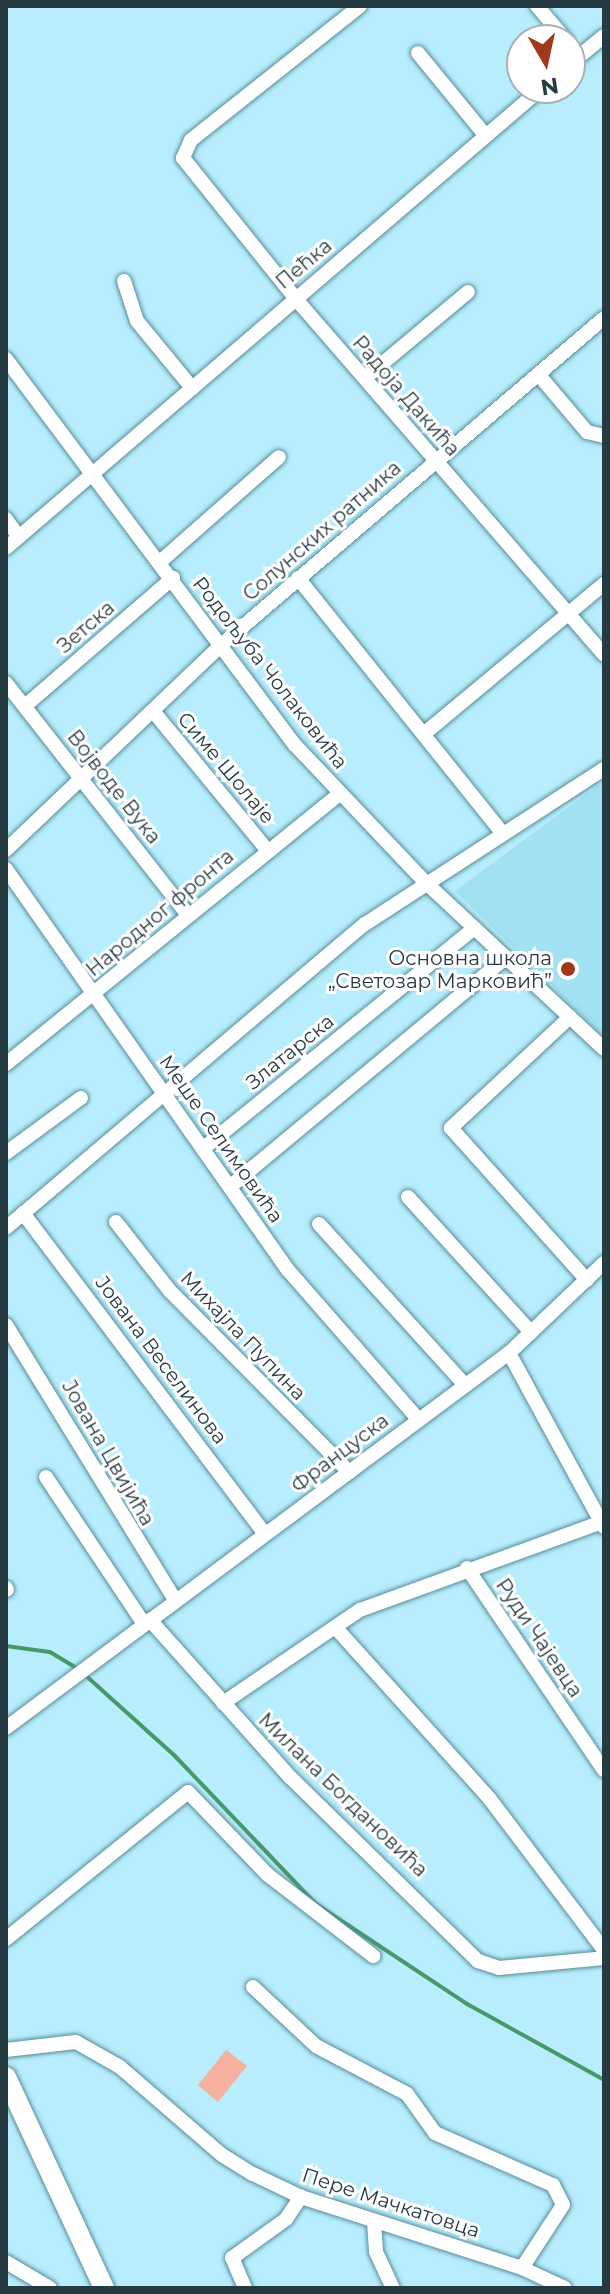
<!DOCTYPE html>
<html>
<head>
<meta charset="utf-8">
<style>
	body { margin:0 }
	#map { position:relative; width:610px; height:2294px; overflow:hidden; background:#b7edfc; font-family:Montserrat,sans-serif }
	div>[style] { position:absolute }
	.built>* { inset:0; background:#a1e1f1 }
	.green>* { inset:0; background:#f5b19e }
	.stream>* { height:4px; margin:-2px; padding:0 2px; transform-origin:2px; border-radius:2px; background:#47996a }
	.roads { filter:drop-shadow(0 0 2px #588c99) drop-shadow(0 0 2px #588c99) }
	.minor>* { height:14px; margin:-7px; padding:0 7px; transform-origin:7px; border-radius:7px; background:#fff }
	.secondary>* { height:20px; margin:-10px; padding:0 10px; transform-origin:10px; border-radius:10px; background:#fff }
	.dots>* { width:22px; height:22px; translate:-50% -50%; box-sizing:border-box; border:4px solid #fff; border-radius:50% }
	span { translate:-50% -50%; white-space:nowrap; text-align:center; line-height:1.15; -webkit-text-stroke:6px #fff; paint-order:stroke }
	.street-label { font-size:20px; color:#263b41 }
	.poi-label { font-size:20px; color:#263b41 }
	.right { translate:-100% -50%; text-align:right }
	.frame { position:absolute; inset:0; border:8px solid #263b41; pointer-events:none }
	.north { position:absolute; left:506px; top:24px; width:80px; height:80px; box-sizing:border-box; background:#fff; border:2px solid #a8b1b3; border-radius:50%; rotate:171deg; font-size:22px; font-weight:700; line-height:32px; text-align:center; color:#263b41 }
	.north::after { content:''; display:block; margin:auto; width:28px; height:36px; background:#a1391b; clip-path:polygon(50% 0,100% 100%,50% 72%,0 100%) }
</style>
</head>
<body>
<div id="map">
	<div class="built">
		<div style="clip-path:polygon(604px 781px,604px 1037px,455px 891px)"></div>
	</div>
	<div class="green">
		<div style="clip-path:polygon(226px 2050px,247px 2066px,218px 2102px,198px 2085px)"></div>
	</div>
	<div class="stream">
		<div style="left:6px;top:1646px;width:44px;rotate:7.8deg"></div>
		<div style="left:50px;top:1652px;width:31px;rotate:31deg"></div>
		<div style="left:84px;top:1674px;width:121px;rotate:42deg"></div>
		<div style="left:174px;top:1755px;width:206px;rotate:46.4deg"></div>
		<div style="left:316px;top:1904px;width:181px;rotate:33.5deg"></div>
		<div style="left:467px;top:2004px;width:157px;rotate:29deg"></div>
	</div>
	<div class="roads">
		<div class="minor">
			<div style="left:360px;top:6px;width:216px;rotate:141.6deg"></div>
			<div style="left:191px;top:140px;width:20px;rotate:114deg"></div>
			<div style="left:183px;top:158px;width:179px;rotate:51.3deg"></div>
			<div style="left:295px;top:298px;width:472px;rotate:49.1deg"></div>
			<div style="left:537px;top:6px;width:45px;rotate:49.5deg"></div>
			<div style="left:418px;top:53px;width:107px;rotate:50.7deg"></div>
			<div style="left:570px;top:64px;width:44px;rotate:-39.5deg"></div>
			<div style="left:124px;top:281px;width:42px;rotate:72deg"></div>
			<div style="left:137px;top:321px;width:87px;rotate:50.6deg"></div>
			<div style="left:6px;top:359px;width:482px;rotate:53.2deg"></div>
			<div style="left:295px;top:745px;width:187px;rotate:46.5deg"></div>
			<div style="left:424px;top:881px;width:246px;rotate:43deg"></div>
			<div style="left:538px;top:374px;width:76px;rotate:49.8deg"></div>
			<div style="left:587px;top:432px;width:17px;rotate:13deg"></div>
			<div style="left:365px;top:378px;width:134px;rotate:-39.9deg"></div>
			<div style="left:6px;top:519px;width:22px;rotate:54deg"></div>
			<div style="left:6px;top:548px;width:706px;rotate:-40.64deg"></div>
			<div style="left:161px;top:561px;width:157px;rotate:-41.4deg"></div>
			<div style="left:298px;top:578px;width:327px;rotate:51.3deg"></div>
			<div style="left:6px;top:683px;width:296px;rotate:51.9deg"></div>
			<div style="left:25px;top:706px;width:196px;rotate:-40.9deg"></div>
			<div style="left:153px;top:711px;width:180px;rotate:50.6deg"></div>
			<div style="left:425px;top:733px;width:233px;rotate:-39.8deg"></div>
			<div style="left:6px;top:850px;width:296px;rotate:-43.6deg"></div>
			<div style="left:220px;top:646px;width:505px;rotate:-40.5deg"></div>
			<div style="left:6px;top:869px;width:490px;rotate:54.9deg"></div>
			<div style="left:288px;top:1270px;width:199px;rotate:48.9deg"></div>
			<div style="left:570px;top:1017px;width:163px;rotate:137deg"></div>
			<div style="left:451px;top:1128px;width:204px;rotate:48.2deg"></div>
			<div style="left:6px;top:1064px;width:429px;rotate:-39deg"></div>
			<div style="left:205px;top:1147px;width:347px;rotate:-39.1deg"></div>
			<div style="left:6px;top:1153px;width:93px;rotate:-36.3deg"></div>
			<div style="left:232px;top:1185px;width:355px;rotate:-39.7deg"></div>
			<div style="left:408px;top:1197px;width:183px;rotate:47.7deg"></div>
			<div style="left:23px;top:1213px;width:402px;rotate:53deg"></div>
			<div style="left:116px;top:1222px;width:88px;rotate:52deg"></div>
			<div style="left:170px;top:1291px;width:255px;rotate:45.3deg"></div>
			<div style="left:319px;top:1224px;width:217px;rotate:47.8deg"></div>
			<div style="left:6px;top:1228px;width:470px;rotate:-40.3deg"></div>
			<div style="left:365px;top:924px;width:285px;rotate:-33deg"></div>
			<div style="left:6px;top:1325px;width:324px;rotate:58.4deg"></div>
			<div style="left:509px;top:1353px;width:198px;rotate:61.4deg"></div>
			<div style="left:46px;top:1477px;width:177px;rotate:56.3deg"></div>
			<div style="left:467px;top:1568px;width:244px;rotate:55.9deg"></div>
			<div style="left:6px;top:1588px;width:2px;rotate:63deg"></div>
			<div style="left:150px;top:1620px;width:210px;rotate:48.3deg"></div>
			<div style="left:290px;top:1777px;width:263px;rotate:44.4deg"></div>
			<div style="left:478px;top:1961px;width:22px;rotate:18deg"></div>
			<div style="left:499px;top:1968px;width:105px;rotate:-5.4deg"></div>
			<div style="left:335px;top:1627px;width:230px;rotate:48deg"></div>
			<div style="left:489px;top:1798px;width:191px;rotate:52.9deg"></div>
			<div style="left:223px;top:1703px;width:166px;rotate:-34.2deg"></div>
			<div style="left:360px;top:1610px;width:260px;rotate:-20deg"></div>
			<div style="left:6px;top:1728px;width:627px;rotate:-36.71deg"></div>
			<div style="left:509px;top:1353px;width:131px;rotate:-43.5deg"></div>
			<div style="left:6px;top:1939px;width:234px;rotate:-38.9deg"></div>
			<div style="left:188px;top:1792px;width:115px;rotate:46.1deg"></div>
			<div style="left:268px;top:1875px;width:133px;rotate:37.6deg"></div>
			<div style="left:253px;top:1987px;width:86px;rotate:43.1deg"></div>
			<div style="left:316px;top:2046px;width:103px;rotate:27.8deg"></div>
			<div style="left:407px;top:2094px;width:48px;rotate:54.3deg"></div>
			<div style="left:435px;top:2133px;width:129px;rotate:23.8deg"></div>
			<div style="left:553px;top:2185px;width:22px;rotate:63deg"></div>
			<div style="left:563px;top:2205px;width:75px;rotate:123.1deg"></div>
			<div style="left:6px;top:2050px;width:70px;rotate:-6.5deg"></div>
			<div style="left:76px;top:2042px;width:51px;rotate:29.6deg"></div>
			<div style="left:120px;top:2067px;width:135px;rotate:40.8deg"></div>
			<div style="left:222px;top:2155px;width:36px;rotate:32deg"></div>
			<div style="left:253px;top:2174px;width:53px;rotate:25.6deg"></div>
			<div style="left:301px;top:2197px;width:232px;rotate:17.8deg"></div>
			<div style="left:522px;top:2268px;width:47px;rotate:24.9deg"></div>
			<div style="left:374px;top:2222px;width:30px;rotate:86deg"></div>
			<div style="left:376px;top:2252px;width:40px;rotate:65deg"></div>
			<div style="left:6px;top:2262px;width:51px;rotate:30.6deg"></div>
			<div style="left:245px;top:2288px;width:33px;rotate:-113deg"></div>
			<div style="left:232px;top:2258px;width:67px;rotate:-35.8deg"></div>
			<div style="left:286px;top:2219px;width:27px;rotate:-56deg"></div>
		</div>
		<div class="secondary">
			<div style="left:6px;top:2077px;width:233px;rotate:65.1deg"></div>
		</div>
	</div>
	<div class="dots">
		<div style="left:568px;top:969px;background:#a1391b"></div>
	</div>
	<div class="street-label">
		<span style="left:304px;top:264px;rotate:-40deg">Пећка</span>
		<span style="left:406px;top:396px;rotate:49deg">Радоја Дакића</span>
		<span style="left:322px;top:531px;rotate:-41deg">Солунских ратника</span>
		<span style="left:86px;top:627px;rotate:-41deg">Зетска</span>
		<span style="left:270px;top:673px;rotate:52deg">Родољуба Чолаковића</span>
		<span style="left:226px;top:768px;rotate:50deg">Симе Шолаје</span>
		<span style="left:114px;top:787px;rotate:52deg">Војводе Вука</span>
		<span style="left:160px;top:913px;rotate:-40deg">Народног фронта</span>
		<span style="left:290px;top:1052px;rotate:-39deg">Златарска</span>
		<span style="left:221px;top:1139px;rotate:55deg">Меше Селимовића</span>
		<span style="left:243px;top:1336px;rotate:46deg">Михајла Пупина</span>
		<span style="left:161px;top:1360px;rotate:53deg">Јована Веселинова</span>
		<span style="left:108px;top:1453px;rotate:60deg">Јована Цвијића</span>
		<span style="left:340px;top:1453px;rotate:-37deg">Француска</span>
		<span style="left:539px;top:1638px;rotate:56deg">Руди Чајевца</span>
		<span style="left:343px;top:1795px;rotate:44deg">Милана Богдановића</span>
		<span style="left:391px;top:2203px;rotate:18deg">Пере Мачкатовца</span>
	</div>
	<div class="poi-label">
		<span class="right" style="left:552px;top:970px">Основна школа<br>„Светозар Марковић”</span>
	</div>
	<div class="frame"></div>
	<div class="north">N</div>
</div>
</body>
</html>
